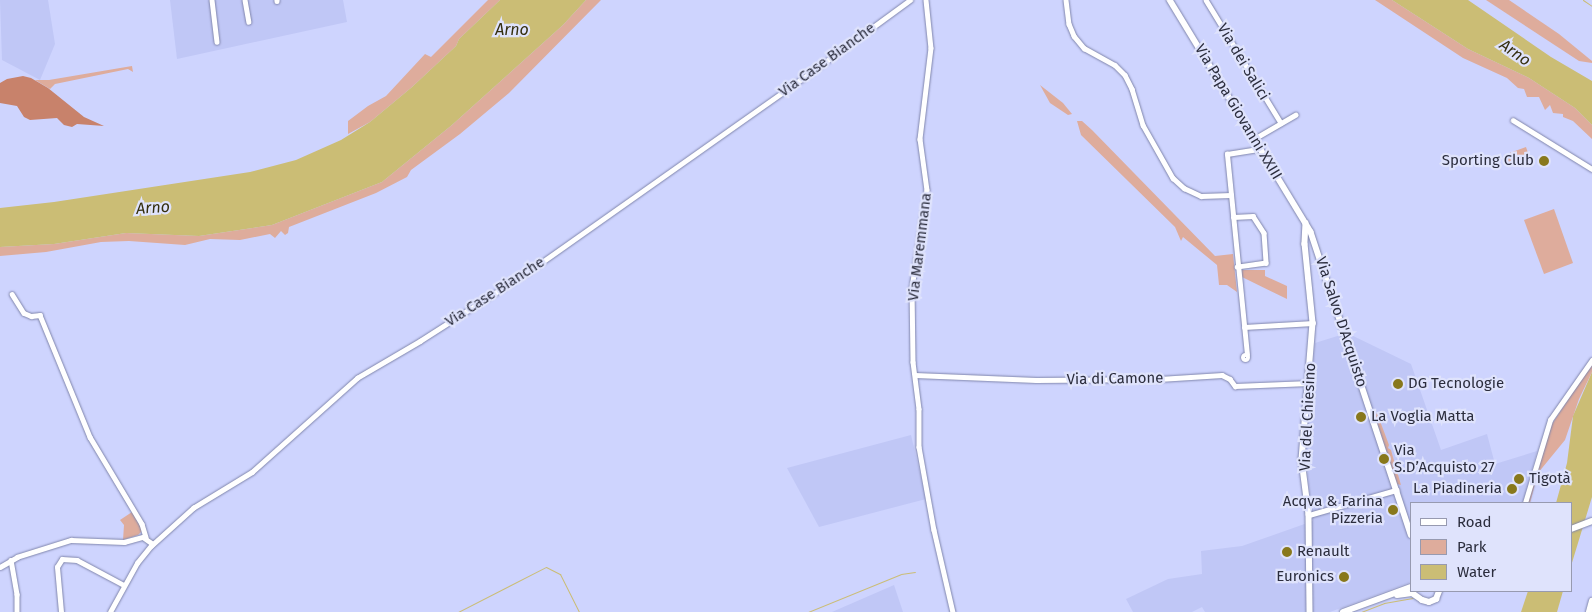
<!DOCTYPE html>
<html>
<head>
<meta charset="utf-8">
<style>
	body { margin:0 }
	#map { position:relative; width:1592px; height:612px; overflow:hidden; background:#ced4fe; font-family:"Fira Sans",sans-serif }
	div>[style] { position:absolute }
	.built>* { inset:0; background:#c0c7f6 }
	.green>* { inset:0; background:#deac9c }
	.forest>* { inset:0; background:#c8826b }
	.water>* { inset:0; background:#cbbd75 }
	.stream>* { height:1px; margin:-0.5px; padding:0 0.5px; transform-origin:0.5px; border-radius:0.5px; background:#cbbd75 }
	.roads { filter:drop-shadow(0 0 1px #8086ac) drop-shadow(0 0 1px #8086ac) }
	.street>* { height:4.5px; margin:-2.25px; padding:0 2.25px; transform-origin:2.25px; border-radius:2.25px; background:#fff }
	.street>.ring { margin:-2.25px; padding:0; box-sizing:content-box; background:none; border:4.5px solid #fff; border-radius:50% }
	.secondary>* { height:5.5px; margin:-2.75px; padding:0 2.75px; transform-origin:2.75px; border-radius:2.75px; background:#fff }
	.primary>* { height:6px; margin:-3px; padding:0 3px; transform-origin:3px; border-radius:3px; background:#fff }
	.dots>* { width:14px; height:14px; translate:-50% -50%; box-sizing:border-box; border:2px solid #dfe3fc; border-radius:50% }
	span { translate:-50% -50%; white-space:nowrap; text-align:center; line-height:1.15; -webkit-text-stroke:4.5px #dfe3fc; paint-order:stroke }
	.street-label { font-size:15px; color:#2b2d3d }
	.poi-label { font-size:15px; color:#2b2d3d }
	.right { translate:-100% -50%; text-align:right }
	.left { translate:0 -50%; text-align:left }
	.water-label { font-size:16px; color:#352f0f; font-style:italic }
	.legend { position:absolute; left:1410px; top:502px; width:162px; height:90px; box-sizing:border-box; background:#dfe3fc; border:1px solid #979ab0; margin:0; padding:6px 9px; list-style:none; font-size:15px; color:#2b2d3d }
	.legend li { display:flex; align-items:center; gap:10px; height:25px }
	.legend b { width:25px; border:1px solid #979ab0 }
</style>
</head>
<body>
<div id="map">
	<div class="built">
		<div style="clip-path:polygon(0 0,48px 0,55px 44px,40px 80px,2px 60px)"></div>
		<div style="clip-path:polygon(170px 0,343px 0,347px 22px,177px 59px)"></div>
		<div style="clip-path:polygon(1347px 333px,1411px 364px,1441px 450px,1487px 434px,1495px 464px,1537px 451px,1523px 503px,1411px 503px,1411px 582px,1330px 612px,1205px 612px,1202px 607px,1192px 612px,1133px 612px,1126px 599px,1168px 579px,1202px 574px,1201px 551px,1242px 546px,1313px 521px,1305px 450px,1315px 343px)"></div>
		<div style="clip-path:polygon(911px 435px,926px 499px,819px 527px,787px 468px)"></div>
		<div style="clip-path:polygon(894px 585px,903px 612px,832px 612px)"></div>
	</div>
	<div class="green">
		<div style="clip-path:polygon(488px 0,500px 0,459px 39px,456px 46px,412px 87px,370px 122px,348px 134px,348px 121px,368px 106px,386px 96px,425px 54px,431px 57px)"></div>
		<div style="clip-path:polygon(586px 0,601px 0,509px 93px,460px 134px,411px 170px,407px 177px,376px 193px,289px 227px,288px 233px,285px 235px,281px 231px,275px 238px,270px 234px,240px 240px,210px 239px,185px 245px,129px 241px,101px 242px,46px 252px,0 256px,0 247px,54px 244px,126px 233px,199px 236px,272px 225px,382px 182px,452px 125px,563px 25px)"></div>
		<div style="clip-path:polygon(1375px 0,1392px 0,1468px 49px,1529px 78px,1575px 108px,1592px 125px,1592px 139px,1573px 121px,1563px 117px,1563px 114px,1553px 113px,1550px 105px,1545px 110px,1539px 97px,1527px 97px,1524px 89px,1518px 88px,1507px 78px,1463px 58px)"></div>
		<div style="clip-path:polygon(1486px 0,1509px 0,1559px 34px,1592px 61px,1592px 63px,1579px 61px)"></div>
		<div style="clip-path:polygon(132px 66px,133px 72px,128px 69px,55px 84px,50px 89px,35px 80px,49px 80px)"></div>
		<div style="clip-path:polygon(1040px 85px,1063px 103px,1072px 114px,1068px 115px,1050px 103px)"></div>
		<div style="clip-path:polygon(1077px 121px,1082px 121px,1092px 130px,1215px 256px,1233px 254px,1237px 292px,1227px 285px,1219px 285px,1217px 265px,1183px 237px,1181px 241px,1175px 227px,1081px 135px)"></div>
		<div style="clip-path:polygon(1526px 147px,1530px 159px,1508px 167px,1504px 155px)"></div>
		<div style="clip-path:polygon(1554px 209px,1573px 263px,1544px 274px,1524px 220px)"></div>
		<div style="clip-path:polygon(1241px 270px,1265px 270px,1265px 276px,1287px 286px,1287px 299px,1242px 277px)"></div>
		<div style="clip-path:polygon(1592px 363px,1592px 372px,1579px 399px,1565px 440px,1538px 473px,1530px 503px,1527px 503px,1550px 427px)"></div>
		<div style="clip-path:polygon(1377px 413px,1389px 445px,1388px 448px,1391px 450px,1401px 485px,1397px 484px,1375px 416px)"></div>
		<div style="clip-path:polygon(132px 512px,143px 530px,138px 535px,123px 540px,124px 525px,120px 520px)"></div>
	</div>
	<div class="forest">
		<div style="clip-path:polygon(23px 76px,31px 78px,48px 88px,84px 117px,104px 126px,77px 124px,72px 127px,64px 125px,57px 118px,30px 120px,24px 117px,17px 106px,0 103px,0 83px,7px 79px)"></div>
	</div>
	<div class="water">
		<div style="clip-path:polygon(500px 0,586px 0,563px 25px,452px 125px,382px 182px,272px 225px,199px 236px,126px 233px,54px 244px,0 247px,0 208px,54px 202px,250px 172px,296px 160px,341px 140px,370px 122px,412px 87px,456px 46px,459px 39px)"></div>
		<div style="clip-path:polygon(1392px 0,1468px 0,1551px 57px,1592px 81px,1592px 125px,1575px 108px,1529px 78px,1468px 49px)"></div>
		<div style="clip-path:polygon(1592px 372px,1592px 497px,1571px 566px,1571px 503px,1556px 503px,1567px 463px,1573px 416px)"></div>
		<div style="clip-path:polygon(1528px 591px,1563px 591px,1557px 612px,1521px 612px)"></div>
	</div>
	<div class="stream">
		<div style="left:1583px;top:0;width:11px;rotate:34deg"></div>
		<div style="left:458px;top:612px;width:99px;rotate:-27.1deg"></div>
		<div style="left:546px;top:567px;width:16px;rotate:27deg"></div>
		<div style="left:560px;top:574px;width:42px;rotate:63.4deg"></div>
		<div style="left:808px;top:612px;width:100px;rotate:-22.2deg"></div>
		<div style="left:901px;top:574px;width:14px;rotate:-8deg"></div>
		<div style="left:1361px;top:612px;width:25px;rotate:-21deg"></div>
		<div style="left:1384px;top:603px;width:29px;rotate:-10deg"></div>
	</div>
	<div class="roads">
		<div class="street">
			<div style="left:212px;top:0;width:42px;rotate:83.2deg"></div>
			<div style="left:245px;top:0;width:22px;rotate:80deg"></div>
			<div style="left:277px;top:0;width:1px;rotate:90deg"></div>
			<div style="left:926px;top:0;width:48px;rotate:84.1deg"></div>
			<div style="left:931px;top:48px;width:92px;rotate:96.9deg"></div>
			<div style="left:920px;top:139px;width:51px;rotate:82.2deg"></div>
			<div style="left:927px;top:190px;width:99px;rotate:98.7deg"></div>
			<div style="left:912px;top:288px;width:74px;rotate:89.2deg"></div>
			<div style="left:913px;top:362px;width:47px;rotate:82.7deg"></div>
			<div style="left:919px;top:409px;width:38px;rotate:90deg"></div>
			<div style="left:919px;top:447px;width:84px;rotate:79.8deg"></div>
			<div style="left:934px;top:530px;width:84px;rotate:77deg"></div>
			<div style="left:1066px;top:0;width:24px;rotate:83deg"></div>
			<div style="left:1069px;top:24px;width:13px;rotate:67deg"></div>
			<div style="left:1074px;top:36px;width:16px;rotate:50deg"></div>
			<div style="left:1084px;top:48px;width:35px;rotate:29deg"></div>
			<div style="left:1115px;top:65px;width:14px;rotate:45deg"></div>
			<div style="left:1125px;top:75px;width:16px;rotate:63deg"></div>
			<div style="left:1132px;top:89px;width:38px;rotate:73deg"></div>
			<div style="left:1143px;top:125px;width:61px;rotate:60.5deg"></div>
			<div style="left:1173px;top:178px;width:15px;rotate:42deg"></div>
			<div style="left:1184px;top:188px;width:19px;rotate:25deg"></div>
			<div style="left:1201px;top:196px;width:30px;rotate:-2deg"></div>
			<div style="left:1206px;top:0;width:144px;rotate:58.6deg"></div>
			<div style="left:1513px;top:120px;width:93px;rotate:31.8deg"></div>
			<div style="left:1254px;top:139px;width:48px;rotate:-30.3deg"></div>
			<div style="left:1233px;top:217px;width:20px;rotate:-3deg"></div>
			<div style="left:1253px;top:216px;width:20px;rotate:57deg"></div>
			<div style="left:1264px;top:233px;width:30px;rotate:86deg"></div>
			<div style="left:1266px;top:263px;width:29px;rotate:172deg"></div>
			<div style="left:12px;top:294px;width:22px;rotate:58deg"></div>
			<div style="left:24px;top:313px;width:8px;rotate:23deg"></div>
			<div style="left:31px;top:316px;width:9px;rotate:-6deg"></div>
			<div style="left:40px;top:315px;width:132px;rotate:67.7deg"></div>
			<div style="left:90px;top:437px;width:101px;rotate:59.1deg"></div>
			<div style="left:142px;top:524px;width:14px;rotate:73deg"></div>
			<div style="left:1244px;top:327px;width:69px;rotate:-3.3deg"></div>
			<div class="ring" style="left:1243px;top:355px;width:1.5px;height:1.5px"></div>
			<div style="left:1247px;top:355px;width:202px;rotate:-95.7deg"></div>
			<div style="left:1227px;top:154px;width:33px;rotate:-9deg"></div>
			<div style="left:915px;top:375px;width:121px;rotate:2.4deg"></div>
			<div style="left:1036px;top:380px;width:123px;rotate:-0.5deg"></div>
			<div style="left:1159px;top:379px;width:63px;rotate:-3.6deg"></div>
			<div style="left:1222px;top:375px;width:9px;rotate:27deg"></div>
			<div style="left:1230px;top:379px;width:9px;rotate:54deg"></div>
			<div style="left:1235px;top:386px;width:74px;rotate:-2.3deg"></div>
			<div style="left:1525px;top:503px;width:87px;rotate:-73.2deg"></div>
			<div style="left:1550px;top:420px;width:73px;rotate:-55deg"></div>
			<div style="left:1309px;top:515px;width:91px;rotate:-16deg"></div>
			<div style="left:11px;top:560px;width:35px;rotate:80deg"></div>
			<div style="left:17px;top:594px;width:18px;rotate:90deg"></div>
			<div style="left:0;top:567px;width:20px;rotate:-30deg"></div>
			<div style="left:17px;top:557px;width:57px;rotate:-17.5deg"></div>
			<div style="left:71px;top:540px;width:53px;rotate:2.2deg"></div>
			<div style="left:124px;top:542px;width:20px;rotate:-15deg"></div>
			<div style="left:143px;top:537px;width:12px;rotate:35deg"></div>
			<div style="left:61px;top:612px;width:45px;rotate:-95.1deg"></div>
			<div style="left:57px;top:567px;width:9px;rotate:-58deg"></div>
			<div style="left:62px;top:559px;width:15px;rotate:4deg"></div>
			<div style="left:77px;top:560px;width:53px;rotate:28deg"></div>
			<div style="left:110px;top:612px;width:56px;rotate:-61.1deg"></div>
			<div style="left:137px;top:563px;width:22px;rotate:-51deg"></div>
			<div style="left:151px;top:546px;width:57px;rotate:-42.1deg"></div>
			<div style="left:193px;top:508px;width:69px;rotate:-31.4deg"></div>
			<div style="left:252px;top:472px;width:141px;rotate:-41.8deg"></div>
			<div style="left:357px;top:378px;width:73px;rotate:-30.4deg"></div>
			<div style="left:420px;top:341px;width:128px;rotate:-32.6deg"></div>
			<div style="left:528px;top:272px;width:335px;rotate:-35.2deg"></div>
			<div style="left:802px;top:79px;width:134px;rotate:-36.2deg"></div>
		</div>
		<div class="secondary">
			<div style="left:1170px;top:0;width:271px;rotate:58.7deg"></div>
			<div style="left:1311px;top:232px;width:319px;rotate:71.7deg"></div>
			<div style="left:1306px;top:223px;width:21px;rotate:93deg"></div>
			<div style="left:1305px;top:244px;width:79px;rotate:84.2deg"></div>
			<div style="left:1313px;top:323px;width:137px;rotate:94.6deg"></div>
			<div style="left:1302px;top:460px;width:55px;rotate:82.7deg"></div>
			<div style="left:1309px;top:515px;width:97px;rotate:89.4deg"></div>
			<div style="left:1589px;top:612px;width:11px;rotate:-75deg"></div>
		</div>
		<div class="primary">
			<div style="left:1571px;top:529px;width:22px;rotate:-21deg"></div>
			<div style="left:1397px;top:595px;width:15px;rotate:-8deg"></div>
			<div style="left:1412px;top:593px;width:12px;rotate:35deg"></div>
			<div style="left:1422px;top:600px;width:7px;rotate:16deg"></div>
			<div style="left:1429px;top:602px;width:8px;rotate:-23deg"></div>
			<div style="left:1436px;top:599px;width:9px;rotate:-69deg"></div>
			<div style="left:1343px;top:612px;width:72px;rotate:-20.2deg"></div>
		</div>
	</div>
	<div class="dots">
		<div style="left:1544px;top:161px;background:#88781c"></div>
		<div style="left:1398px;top:384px;background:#88781c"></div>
		<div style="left:1361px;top:417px;background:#88781c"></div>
		<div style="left:1384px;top:459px;background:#88781c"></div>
		<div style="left:1519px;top:479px;background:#88781c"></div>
		<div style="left:1512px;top:489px;background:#88781c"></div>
		<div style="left:1393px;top:510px;background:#88781c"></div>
		<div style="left:1287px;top:552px;background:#88781c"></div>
		<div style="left:1344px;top:577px;background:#88781c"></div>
	</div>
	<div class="street-label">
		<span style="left:827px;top:60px;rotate:-36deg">Via Case Bianche</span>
		<span style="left:1243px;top:62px;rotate:59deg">Via dei Salici</span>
		<span style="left:1238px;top:112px;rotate:59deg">Via Papa Giovanni XXIII</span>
		<span style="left:920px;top:247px;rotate:-83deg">Via Maremmana</span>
		<span style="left:495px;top:292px;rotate:-33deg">Via Case Bianche</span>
		<span style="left:1341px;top:322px;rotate:72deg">Via Salvo D'Acquisto</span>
		<span style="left:1115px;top:379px;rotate:-1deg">Via di Camone</span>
		<span style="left:1308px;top:417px;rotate:-87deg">Via del Chiesino</span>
	</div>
	<div class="poi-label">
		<span class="right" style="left:1534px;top:161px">Sporting Club</span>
		<span class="left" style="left:1408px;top:384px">DG Tecnologie</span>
		<span class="left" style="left:1371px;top:417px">La Voglia Matta</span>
		<span class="left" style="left:1394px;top:459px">Via<br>S.D’Acquisto 27</span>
		<span class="left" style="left:1529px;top:479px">Tigotà</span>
		<span class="right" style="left:1502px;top:489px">La Piadineria</span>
		<span class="right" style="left:1383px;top:510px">Acqva &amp; Farina<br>Pizzeria</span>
		<span class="left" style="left:1297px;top:552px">Renault</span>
		<span class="right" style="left:1334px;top:577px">Euronics</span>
	</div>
	<div class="water-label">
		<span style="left:512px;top:30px">Arno</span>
		<span style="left:1515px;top:53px;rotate:35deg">Arno</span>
		<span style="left:153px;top:208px;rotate:-4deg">Arno</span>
	</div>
	<ul class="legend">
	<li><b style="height:6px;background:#fff"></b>Road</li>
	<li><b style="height:14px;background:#deac9c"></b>Park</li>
	<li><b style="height:14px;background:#cbbd75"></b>Water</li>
	</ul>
</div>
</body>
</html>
